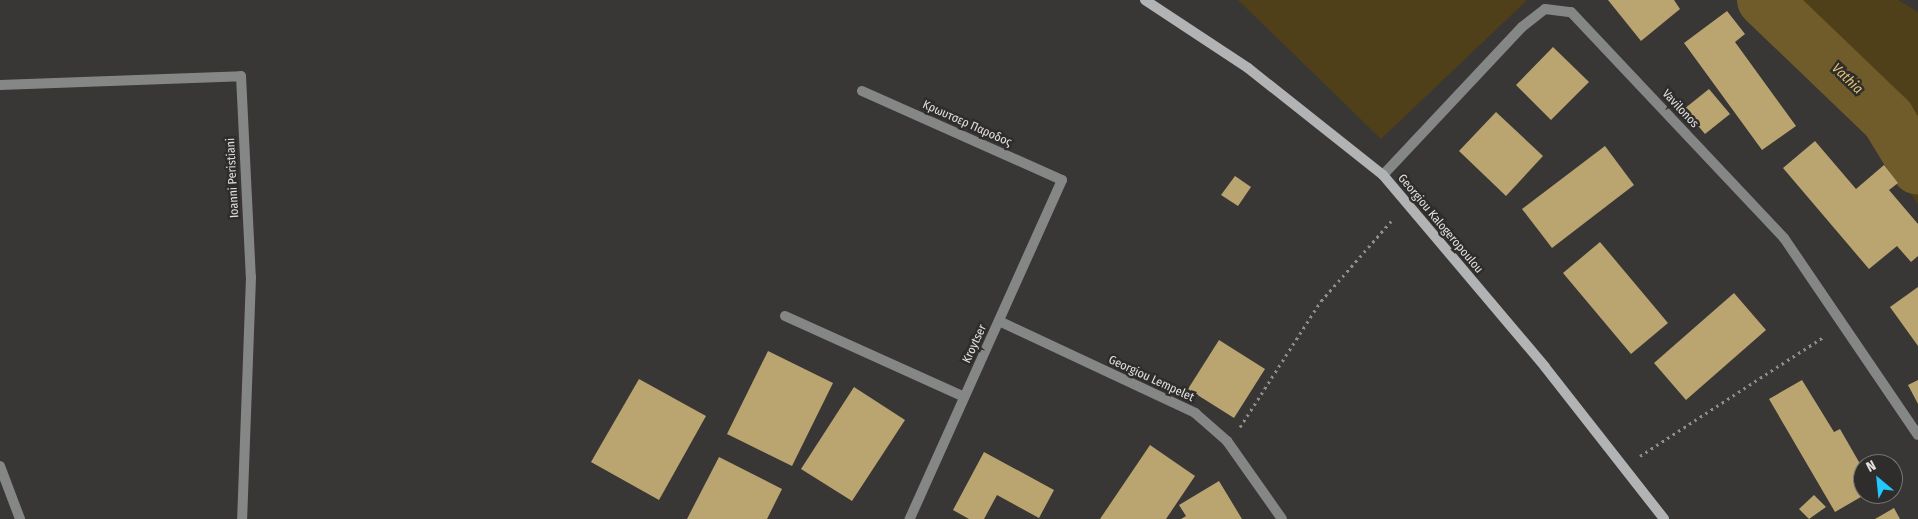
<!DOCTYPE html>
<html>
<head>
<meta charset="utf-8">
<style>
	body { margin:0 }
	#map { position:relative; width:1918px; height:519px; overflow:hidden; background:#383735; font-family:"Fira Sans Condensed",sans-serif }
	div>[style] { position:absolute }
	.green>* { inset:0; background:#504019 }
	.river>* { height:54px; margin:-27px; padding:0 27px; transform-origin:27px; border-radius:27px; background:#705c2a }
	.building>* { inset:0; background:#baa571 }
	.path>* { height:3px; margin-top:-1.5px; transform-origin:0; background:repeating-linear-gradient(90deg,#8f8e8d 0 2.5px,transparent 0 6.5px) }
	.street>* { height:10px; margin:-5px; padding:0 5px; transform-origin:5px; border-radius:5px; background:#858787 }
	.secondary>* { height:10px; margin:-5px; padding:0 5px; transform-origin:5px; border-radius:5px; background:#b1b3b4 }
	span { translate:-50% -50%; white-space:nowrap; text-align:center; line-height:1.15; -webkit-text-stroke:5px #2e2d2b; paint-order:stroke }
	.street-label { font-size:12px; color:#e2e1e0 }
	.water-label { font-size:14px; color:#e2c174; font-style:italic }
	.north { position:absolute; left:1853px; top:454px; width:50px; height:50px; box-sizing:border-box; background:#2e2d2b; border:1px solid #767573; border-radius:50%; rotate:332deg; font-size:14px; font-weight:700; line-height:20px; text-align:center; color:#e2e1e0 }
	.north::after { content:''; display:block; margin:auto; width:18px; height:22px; background:#22c9fe; clip-path:polygon(50% 0,100% 100%,50% 72%,0 100%) }
</style>
</head>
<body>
<div id="map">
	<div class="green">
		<div style="clip-path:polygon(1238px 0,1527px 0,1381px 139px)"></div>
		<div style="clip-path:polygon(1740px 0,1898px 0,1918px 12px,1918px 204px,1816px 64px)"></div>
	</div>
	<div class="river">
		<div style="left:1764px;top:0;width:172px;rotate:43.8deg"></div>
		<div style="left:1888px;top:119px;width:57px;rotate:58.5deg"></div>
	</div>
	<div class="building">
		<div style="clip-path:polygon(1608px 0,1674px 0,1680px 9px,1641px 41px)"></div>
		<div style="clip-path:polygon(1727px 11px,1745px 34px,1735px 42px,1796px 126px,1762px 150px,1684px 43px)"></div>
		<div style="clip-path:polygon(1553px 47px,1589px 82px,1551px 120px,1516px 85px)"></div>
		<div style="clip-path:polygon(1709px 89px,1730px 114px,1705px 134px,1684px 109px)"></div>
		<div style="clip-path:polygon(1496px 112px,1543px 156px,1506px 196px,1459px 151px)"></div>
		<div style="clip-path:polygon(1815px 141px,1856px 189px,1884px 165px,1898px 183px,1889px 190px,1918px 224px,1918px 256px,1911px 262px,1897px 246px,1869px 269px,1783px 168px)"></div>
		<div style="clip-path:polygon(1605px 146px,1634px 185px,1552px 248px,1522px 209px)"></div>
		<div style="clip-path:polygon(1235px 176px,1251px 187px,1238px 206px,1221px 195px)"></div>
		<div style="clip-path:polygon(1600px 242px,1668px 323px,1631px 354px,1563px 273px)"></div>
		<div style="clip-path:polygon(1918px 287px,1918px 346px,1890px 307px)"></div>
		<div style="clip-path:polygon(1734px 293px,1766px 330px,1686px 400px,1654px 363px)"></div>
		<div style="clip-path:polygon(1219px 340px,1265px 369px,1234px 418px,1188px 389px)"></div>
		<div style="clip-path:polygon(768px 351px,833px 383px,792px 466px,727px 434px)"></div>
		<div style="clip-path:polygon(639px 379px,706px 416px,659px 500px,591px 462px)"></div>
		<div style="clip-path:polygon(1802px 380px,1834px 432px,1840px 429px,1863px 469px,1866px 494px,1835px 512px,1769px 399px)"></div>
		<div style="clip-path:polygon(1918px 380px,1918px 404px,1908px 385px)"></div>
		<div style="clip-path:polygon(854px 387px,905px 420px,852px 501px,801px 469px)"></div>
		<div style="clip-path:polygon(1150px 445px,1195px 476px,1166px 519px,1100px 519px)"></div>
		<div style="clip-path:polygon(984px 452px,1054px 490px,1039px 518px,997px 495px,984px 519px,969px 519px,953px 510px)"></div>
		<div style="clip-path:polygon(719px 457px,782px 489px,767px 519px,687px 519px)"></div>
		<div style="clip-path:polygon(1219px 481px,1242px 519px,1181px 519px,1186px 516px,1179px 505px)"></div>
		<div style="clip-path:polygon(1814px 495px,1826px 507px,1809px 519px,1799px 509px)"></div>
		<div style="clip-path:polygon(1894px 508px,1900px 519px,1875px 519px)"></div>
	</div>
	<div class="path">
		<div style="left:1240px;top:427px;width:150px;rotate:-57.3deg"></div>
		<div style="left:1321px;top:301px;width:109px;rotate:-48.7deg"></div>
		<div style="left:1640px;top:456px;width:221px;rotate:-33deg"></div>
	</div>
	<div class="street">
		<div style="left:0;top:85px;width:241px;rotate:-2.1deg"></div>
		<div style="left:241px;top:76px;width:201px;rotate:87.2deg"></div>
		<div style="left:251px;top:277px;width:242px;rotate:92.1deg"></div>
		<div style="left:862px;top:91px;width:219px;rotate:24deg"></div>
		<div style="left:1062px;top:180px;width:372px;rotate:114.2deg"></div>
		<div style="left:1383px;top:175px;width:203px;rotate:-46.8deg"></div>
		<div style="left:1522px;top:27px;width:29px;rotate:-38deg"></div>
		<div style="left:1545px;top:9px;width:26px;rotate:7deg"></div>
		<div style="left:1571px;top:12px;width:311px;rotate:46.7deg"></div>
		<div style="left:1784px;top:238px;width:238px;rotate:55.8deg"></div>
		<div style="left:785px;top:316px;width:196px;rotate:24.3deg"></div>
		<div style="left:999px;top:321px;width:217px;rotate:25.1deg"></div>
		<div style="left:1195px;top:413px;width:43px;rotate:41.2deg"></div>
		<div style="left:1227px;top:441px;width:95px;rotate:54.8deg"></div>
		<div style="left:0;top:466px;width:57px;rotate:69.3deg"></div>
	</div>
	<div class="secondary">
		<div style="left:1145px;top:0;width:123px;rotate:33.4deg"></div>
		<div style="left:1248px;top:68px;width:172px;rotate:38.4deg"></div>
		<div style="left:1383px;top:175px;width:251px;rotate:49.8deg"></div>
		<div style="left:1545px;top:367px;width:193px;rotate:51.9deg"></div>
	</div>
	<div class="street-label">
		<span style="left:1680px;top:109px;rotate:47deg">Vavilonos</span>
		<span style="left:967px;top:124px;rotate:24deg">Κρωυτσερ Παροδος</span>
		<span style="left:233px;top:178px;rotate:-93deg">Ioanni Peristiani</span>
		<span style="left:1440px;top:224px;rotate:50deg">Georgiou Kalogeropoulou</span>
		<span style="left:975px;top:344px;rotate:-65deg">Kroytser</span>
		<span style="left:1151px;top:379px;rotate:25deg">Georgiou Lempelet</span>
	</div>
	<div class="water-label">
		<span style="left:1847px;top:79px;rotate:44deg">Vathia</span>
	</div>
	<div class="north">N</div>
</div>
</body>
</html>
